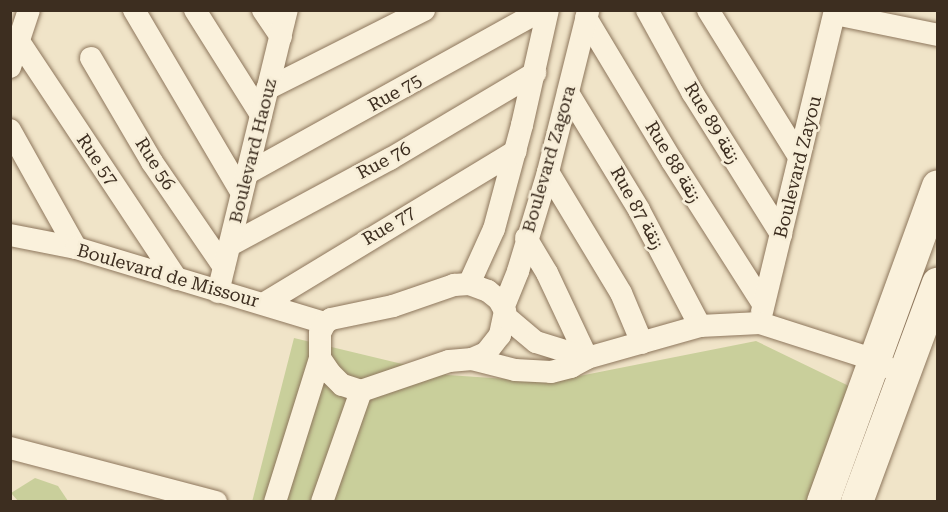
<!DOCTYPE html>
<html>
<head>
<meta charset="utf-8">
<style>
	body { margin:0 }
	#map { position:relative; width:948px; height:512px; overflow:hidden; background:#f0e4c8; font-family:"Roboto Serif",Vazirmatn,serif }
	div>[style] { position:absolute }
	.green>* { inset:0; background:#c9cf9b }
	.roads { filter:drop-shadow(0 0 2px #8d765c) drop-shadow(0 0 2px #8d765c) }
	.minor>* { height:22px; margin:-11px; padding:0 11px; transform-origin:11px; border-radius:11px; background:#faf1dc }
	.secondary>* { height:32px; margin:-16px; padding:0 16px; transform-origin:16px; border-radius:16px; background:#faf1dc }
	span { translate:-50% -50%; white-space:nowrap; text-align:center; line-height:1.15; -webkit-text-stroke:5px #f7eed8; paint-order:stroke }
	.street-label { font-size:18px; color:#3d2e20 }
	.frame { position:absolute; inset:0; border:12px solid #3d2e20; pointer-events:none }
</style>
</head>
<body>
<div id="map">
	<div class="green">
		<div style="clip-path:polygon(294px 338px,448px 375px,549px 382px,756px 341px,851px 387px,809px 501px,252px 502px)"></div>
		<div style="clip-path:polygon(35px 478px,58px 486px,68px 501px,18px 501px,11px 493px)"></div>
	</div>
	<div class="roads">
		<div class="minor">
			<div style="left:134px;top:10px;width:212px;rotate:59.5deg"></div>
			<div style="left:195px;top:10px;width:124px;rotate:57.8deg"></div>
			<div style="left:263px;top:10px;width:32px;rotate:56deg"></div>
			<div style="left:647px;top:10px;width:94px;rotate:61.2deg"></div>
			<div style="left:692px;top:92px;width:168px;rotate:57.9deg"></div>
			<div style="left:708px;top:10px;width:173px;rotate:58.2deg"></div>
			<div style="left:835px;top:14px;width:105px;rotate:11.5deg"></div>
			<div style="left:586px;top:18px;width:167px;rotate:59deg"></div>
			<div style="left:672px;top:161px;width:169px;rotate:57.5deg"></div>
			<div style="left:10px;top:45px;width:9px;rotate:-32deg"></div>
			<div style="left:18px;top:40px;width:287px;rotate:56.4deg"></div>
			<div style="left:91px;top:58px;width:121px;rotate:59.6deg"></div>
			<div style="left:152px;top:162px;width:127px;rotate:55.6deg"></div>
			<div style="left:10px;top:67px;width:60px;rotate:-71.6deg"></div>
			<div style="left:267px;top:89px;width:176px;rotate:-26.7deg"></div>
			<div style="left:568px;top:93px;width:137px;rotate:58.7deg"></div>
			<div style="left:639px;top:210px;width:131px;rotate:62.3deg"></div>
			<div style="left:10px;top:130px;width:135px;rotate:60.8deg"></div>
			<div style="left:548px;top:172px;width:141px;rotate:58.9deg"></div>
			<div style="left:621px;top:293px;width:54px;rotate:67.2deg"></div>
			<div style="left:248px;top:173px;width:336px;rotate:-29deg"></div>
			<div style="left:10px;top:235px;width:67px;rotate:11.1deg"></div>
			<div style="left:76px;top:248px;width:260px;rotate:16.8deg"></div>
			<div style="left:526px;top:238px;width:41px;rotate:59deg"></div>
			<div style="left:547px;top:273px;width:94px;rotate:64.8deg"></div>
			<div style="left:230px;top:245px;width:182px;rotate:-28.3deg"></div>
			<div style="left:390px;top:159px;width:169px;rotate:-30.7deg"></div>
			<div style="left:469px;top:284px;width:20px;rotate:20deg"></div>
			<div style="left:488px;top:291px;width:14px;rotate:39deg"></div>
			<div style="left:499px;top:300px;width:13px;rotate:61deg"></div>
			<div style="left:505px;top:311px;width:25px;rotate:102deg"></div>
			<div style="left:500px;top:335px;width:23px;rotate:128deg"></div>
			<div style="left:486px;top:353px;width:15px;rotate:157deg"></div>
			<div style="left:472px;top:359px;width:23px;rotate:175deg"></div>
			<div style="left:449px;top:361px;width:93px;rotate:161.2deg"></div>
			<div style="left:361px;top:391px;width:20px;rotate:-162deg"></div>
			<div style="left:342px;top:385px;width:17px;rotate:-135deg"></div>
			<div style="left:330px;top:373px;width:18px;rotate:-124deg"></div>
			<div style="left:320px;top:358px;width:25px;rotate:-90deg"></div>
			<div style="left:320px;top:333px;width:11px;rotate:-63deg"></div>
			<div style="left:325px;top:323px;width:7px;rotate:-34deg"></div>
			<div style="left:331px;top:319px;width:63px;rotate:-11.8deg"></div>
			<div style="left:393px;top:306px;width:65px;rotate:-19deg"></div>
			<div style="left:454px;top:285px;width:15px;rotate:-4deg"></div>
			<div style="left:469px;top:284px;width:60px;rotate:-65.6deg"></div>
			<div style="left:494px;top:229px;width:108px;rotate:-74.9deg"></div>
			<div style="left:522px;top:125px;width:118px;rotate:-77.3deg"></div>
			<div style="left:218px;top:292px;width:290px;rotate:-76.3deg"></div>
			<div style="left:265px;top:303px;width:293px;rotate:-31.2deg"></div>
			<div style="left:504px;top:306px;width:38px;rotate:-68deg"></div>
			<div style="left:518px;top:271px;width:103px;rotate:-73.1deg"></div>
			<div style="left:548px;top:172px;width:166px;rotate:-76deg"></div>
			<div style="left:762px;top:312px;width:311px;rotate:-76.4deg"></div>
			<div style="left:506px;top:317px;width:39px;rotate:40deg"></div>
			<div style="left:536px;top:342px;width:53px;rotate:17.4deg"></div>
			<div style="left:472px;top:359px;width:44px;rotate:14.3deg"></div>
			<div style="left:515px;top:370px;width:36px;rotate:3deg"></div>
			<div style="left:551px;top:372px;width:21px;rotate:-14deg"></div>
			<div style="left:571px;top:367px;width:18px;rotate:-29deg"></div>
			<div style="left:587px;top:358px;width:117px;rotate:-15.8deg"></div>
			<div style="left:700px;top:326px;width:60px;rotate:-2.9deg"></div>
			<div style="left:760px;top:323px;width:121px;rotate:17.8deg"></div>
			<div style="left:875px;top:360px;width:13px;rotate:32deg"></div>
			<div style="left:10px;top:448px;width:213px;rotate:14.7deg"></div>
			<div style="left:275px;top:502px;width:151px;rotate:-72.6deg"></div>
			<div style="left:322px;top:502px;width:118px;rotate:-70.6deg"></div>
		</div>
		<div class="secondary">
			<div style="left:823px;top:502px;width:336px;rotate:-70deg"></div>
			<div style="left:857px;top:502px;width:233px;rotate:-69.7deg"></div>
		</div>
	</div>
	<div class="street-label">
		<span style="left:395px;top:93px;rotate:-29deg">Rue 75</span>
		<span style="left:712px;top:123px;rotate:59deg">Rue 89 زنقة</span>
		<span style="left:253px;top:151px;rotate:-76deg">Boulevard Haouz</span>
		<span style="left:549px;top:159px;rotate:-74deg">Boulevard Zagora</span>
		<span style="left:97px;top:160px;rotate:56deg">Rue 57</span>
		<span style="left:384px;top:161px;rotate:-28deg">Rue 76</span>
		<span style="left:673px;top:162px;rotate:59deg">Rue 88 زنقة</span>
		<span style="left:155px;top:164px;rotate:58deg">Rue 56</span>
		<span style="left:798px;top:167px;rotate:-76deg">Boulevard Zayou</span>
		<span style="left:637px;top:208px;rotate:61deg">Rue 87 زنقة</span>
		<span style="left:389px;top:226px;rotate:-31deg">Rue 77</span>
		<span style="left:168px;top:276px;rotate:16deg">Boulevard de Missour</span>
	</div>
	<div class="frame"></div>
</div>
</body>
</html>
